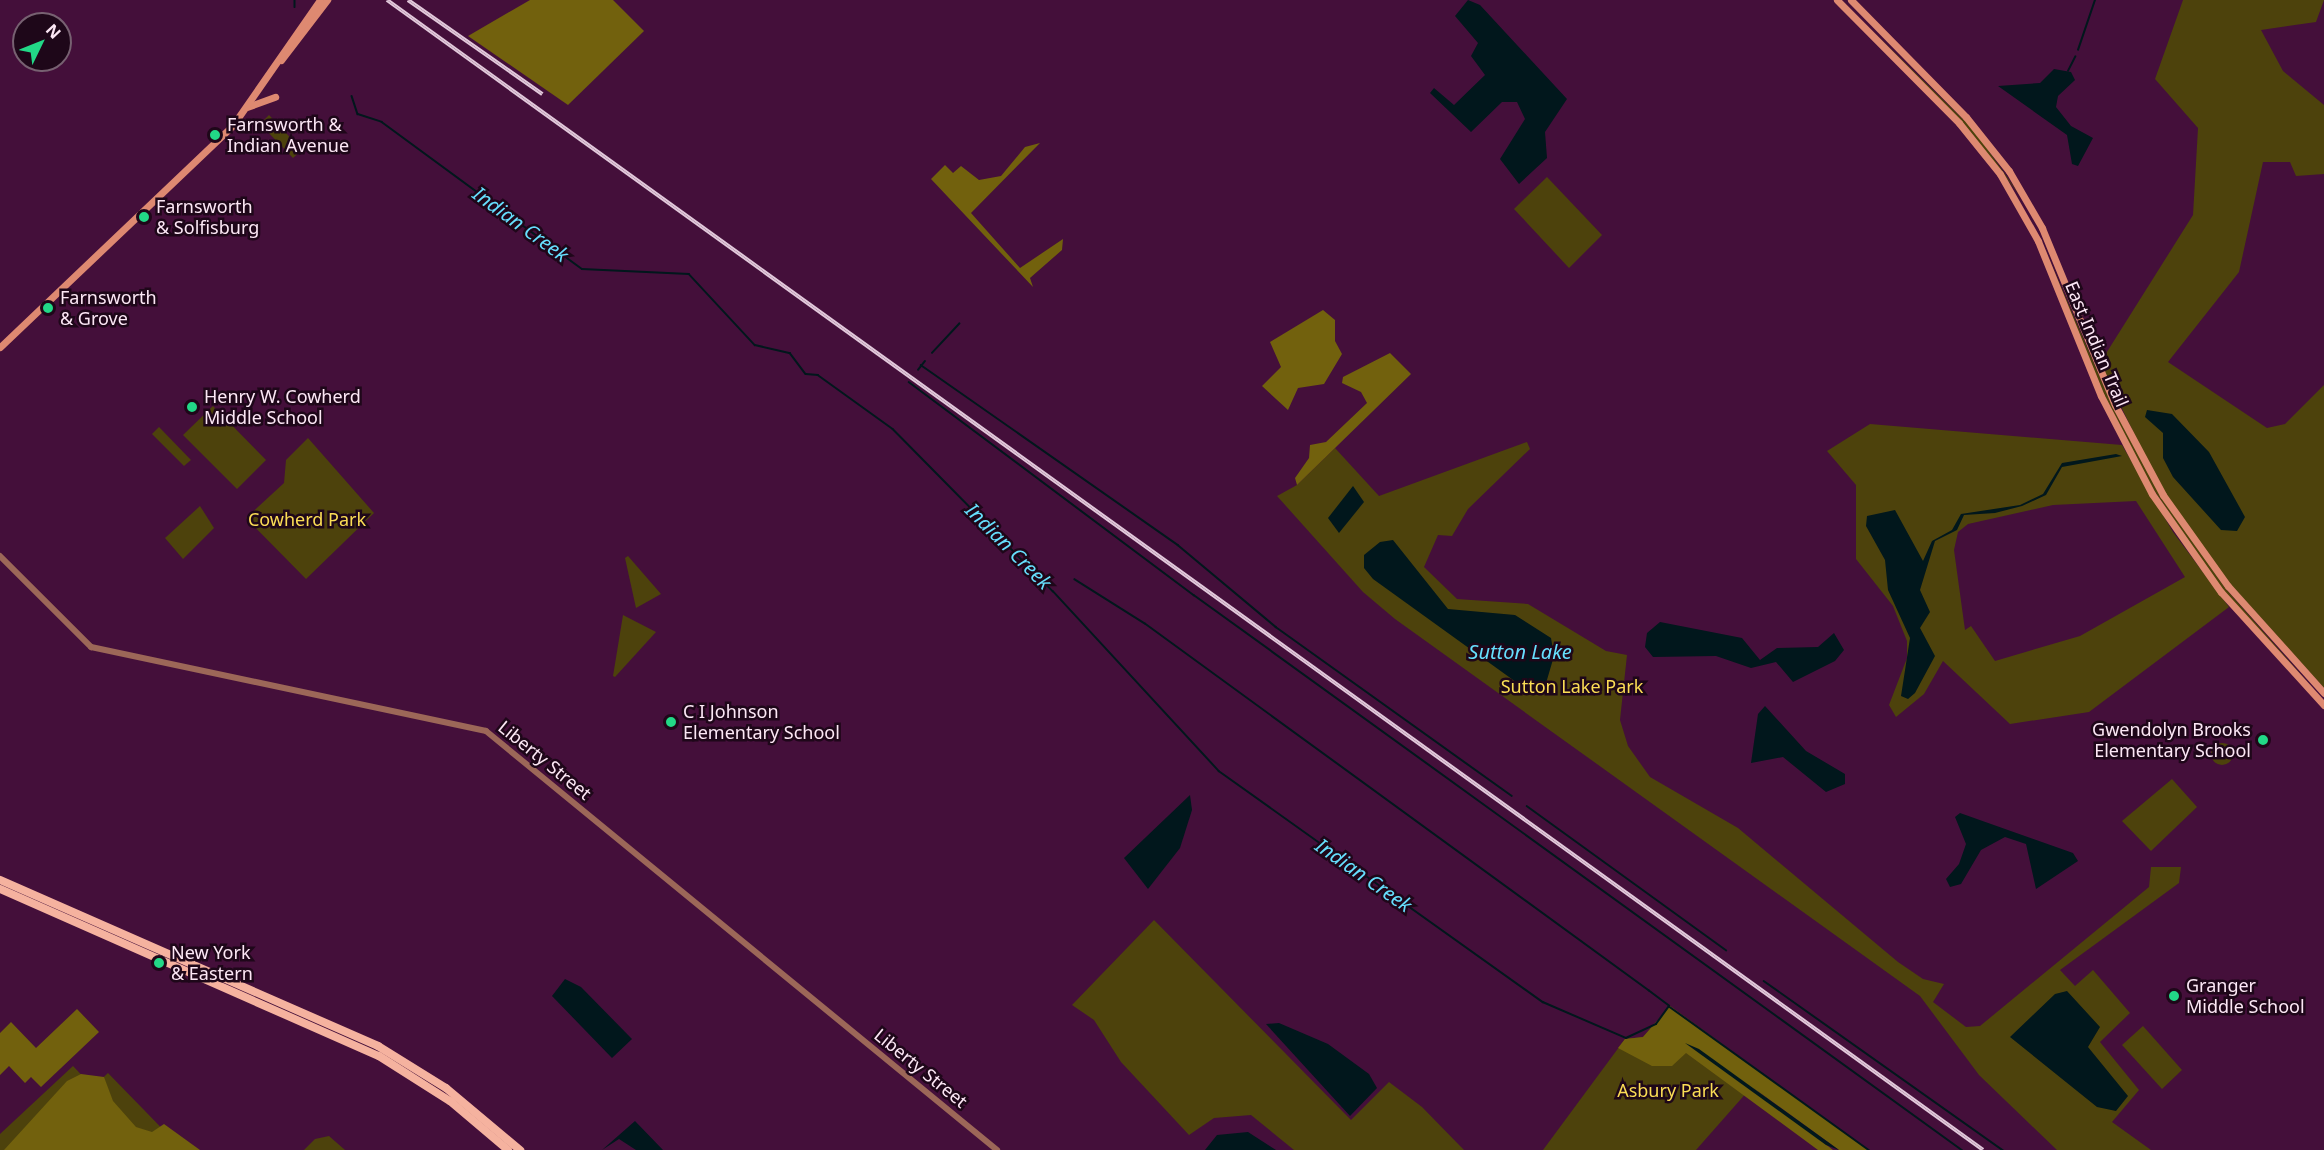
<!DOCTYPE html>
<html>
<head>
<meta charset="utf-8">
<style>
	body { margin:0 }
	#map { position:relative; width:2324px; height:1150px; overflow:hidden; background:#440f3a; font-family:"Noto Sans",sans-serif }
	div>[style] { position:absolute }
	.green>* { inset:0; background:#4d420c }
	.round { border-radius:50% }
	.forest>* { inset:0; background:#72610d }
	.water>* { inset:0; background:#01171c }
	.stream>* { height:1.5px; margin:-0.75px; padding:0 0.75px; transform-origin:0.75px; border-radius:0.75px; background:#01171c }
	.tertiary>* { height:6px; margin:-3px; padding:0 3px; transform-origin:3px; border-radius:3px; background:#9c6758 }
	.secondary>* { height:7px; margin:-3.5px; padding:0 3.5px; transform-origin:3.5px; border-radius:3.5px; background:#de8971 }
	.primary>* { height:8px; margin:-4px; padding:0 4px; transform-origin:4px; border-radius:4px; background:#f5b29f }
	.rail>* { height:4px; margin-top:-2px; transform-origin:0; background:repeating-linear-gradient(90deg,#1e0719 0 4.5px,#e2c9db 0 9px); box-sizing:border-box; border-block:2px solid #e2c9db }
	.dots>* { width:16px; height:16px; translate:-50% -50%; box-sizing:border-box; border:3px solid #1e0719; border-radius:50% }
	span { translate:-50% -50%; white-space:nowrap; text-align:center; line-height:1.15; -webkit-text-stroke:5px #1e0719; paint-order:stroke }
	.poi-label { font-size:18px; color:#fce7f5 }
	.left { translate:0 -50%; text-align:left }
	.right { translate:-100% -50%; text-align:right }
	.street-label { font-size:18px; color:#fce7f5 }
	.park-label { font-size:18px; color:#fbdd55 }
	.water-label { font-size:20px; color:#66dffd; font-style:italic }
	.north { position:absolute; left:12px; top:12px; width:60px; height:60px; box-sizing:border-box; background:#1e0719; border:2px solid #776171; border-radius:50%; rotate:47deg; font-size:16px; font-weight:700; line-height:24px; text-align:center; color:#fce7f5 }
	.north::after { content:''; display:block; margin:auto; width:21px; height:27px; background:#22d887; clip-path:polygon(50% 0,100% 100%,50% 72%,0 100%) }
</style>
</head>
<body>
<div id="map">
	<div class="green">
		<div style="clip-path:polygon(2183px 0,2324px 0,2316px 22px,2261px 30px,2283px 71px,2324px 105px,2324px 174px,2296px 176px,2290px 162px,2263px 162px,2239px 272px,2168px 362px,2267px 428px,2285px 424px,2324px 385px,2324px 688px,2217px 569px,2156px 479px,2100px 363px,2193px 215px,2198px 128px,2155px 79px)"></div>
		<div style="clip-path:polygon(1856px 15px,1974px 130px,2021px 197px,1969px 130px)"></div>
		<div style="clip-path:polygon(269px 115px,302px 150px,293px 158px,260px 124px)"></div>
		<div style="clip-path:polygon(1547px 177px,1602px 235px,1569px 268px,1514px 209px)"></div>
		<div style="clip-path:polygon(2044px 247px,2114px 410px,2162px 498px,2226px 589px,2324px 701px,2219px 586px,2147px 480px,2105px 399px)"></div>
		<div style="clip-path:polygon(213px 406px,266px 460px,237px 489px,183px 435px)"></div>
		<div style="clip-path:polygon(evenodd,1870px 424px,2122px 445px,2173px 532px,2229px 607px,2089px 712px,2010px 724px,1943px 661px,1924px 694px,1896px 717px,1889px 705px,1907px 658px,1907px 641px,1893px 606px,1856px 559px,1856px 485px,1827px 451px,1870px 424px,2136px 501px,2185px 577px,2080px 636px,1995px 661px,1971px 626px,1965px 630px,1954px 550px,1958px 532px,1968px 524px,2053px 505px,2136px 501px)"></div>
		<div style="clip-path:polygon(159px 427px,191px 460px,184px 466px,152px 434px)"></div>
		<div style="clip-path:polygon(308px 438px,374px 513px,306px 579px,246px 518px,284px 483px,286px 460px)"></div>
		<div style="clip-path:polygon(1527px 442px,1530px 449px,1468px 509px,1452px 536px,1438px 535px,1424px 567px,1457px 599px,1528px 604px,1606px 651px,1627px 655px,1620px 720px,1628px 746px,1650px 777px,1738px 828px,1898px 962px,1923px 979px,1944px 984px,1933px 1002px,1966px 1027px,1980px 1026px,2149px 887px,2151px 867px,2181px 867px,2179px 883px,2060px 970px,2075px 986px,2093px 970px,2130px 1013px,2100px 1042px,2139px 1090px,2112px 1122px,2151px 1150px,2057px 1150px,1979px 1075px,1920px 996px,1395px 619px,1363px 592px,1277px 496px,1297px 485px,1335px 448px,1379px 496px)"></div>
		<div style="clip-path:polygon(200px 506px,214px 528px,183px 559px,165px 538px)"></div>
		<div style="clip-path:polygon(628px 556px,661px 594px,636px 608px,625px 558px)"></div>
		<div style="clip-path:polygon(623px 615px,656px 632px,615px 677px,613px 676px)"></div>
		<div class="round" style="left:2211px;top:743px;width:22px;height:22px"></div>
		<div style="clip-path:polygon(2172px 779px,2197px 807px,2151px 851px,2122px 821px)"></div>
		<div style="clip-path:polygon(1154px 920px,1351px 1120px,1389px 1082px,1422px 1107px,1464px 1150px,1294px 1150px,1251px 1115px,1214px 1118px,1189px 1135px,1121px 1062px,1094px 1020px,1072px 1005px)"></div>
		<div style="clip-path:polygon(1670px 1006px,1763px 1074px,1696px 1150px,1543px 1150px,1625px 1039px,1643px 1037px)"></div>
		<div style="clip-path:polygon(2143px 1026px,2182px 1070px,2162px 1089px,2122px 1045px)"></div>
		<div style="clip-path:polygon(73px 1066px,93px 1087px,108px 1073px,183px 1150px,0 1150px,0 1134px)"></div>
		<div style="clip-path:polygon(329px 1136px,345px 1150px,304px 1150px,315px 1139px)"></div>
	</div>
	<div class="forest">
		<div style="clip-path:polygon(530px 0,613px 0,644px 31px,568px 105px,468px 36px)"></div>
		<div style="clip-path:polygon(1040px 143px,971px 213px,1020px 268px,1063px 239px,1062px 250px,1030px 278px,1033px 287px,931px 179px,945px 165px,953px 173px,961px 166px,979px 180px,1001px 176px,1025px 147px)"></div>
		<div style="clip-path:polygon(1323px 310px,1335px 320px,1335px 341px,1342px 354px,1324px 384px,1298px 388px,1288px 410px,1262px 386px,1281px 367px,1270px 342px)"></div>
		<div style="clip-path:polygon(1390px 353px,1411px 374px,1297px 485px,1295px 478px,1309px 458px,1310px 445px,1326px 442px,1367px 403px,1361px 392px,1342px 383px,1343px 377px)"></div>
		<div style="clip-path:polygon(1670px 1006px,1868px 1150px,1839px 1150px,1752px 1087px,1833px 1150px,1818px 1150px,1686px 1053px,1672px 1066px,1652px 1066px,1618px 1048px,1625px 1039px,1643px 1037px)"></div>
		<div style="clip-path:polygon(77px 1009px,99px 1032px,41px 1087px,31px 1077px,25px 1083px,9px 1066px,0 1075px,0 1033px,11px 1022px,36px 1048px)"></div>
		<div style="clip-path:polygon(81px 1074px,104px 1077px,113px 1101px,136px 1127px,152px 1132px,164px 1124px,200px 1150px,4px 1150px,67px 1081px)"></div>
	</div>
	<div class="water">
		<div style="clip-path:polygon(1468px 0,1480px 5px,1567px 99px,1545px 132px,1547px 158px,1519px 184px,1500px 159px,1525px 119px,1517px 102px,1502px 102px,1471px 132px,1430px 93px,1434px 88px,1454px 105px,1485px 75px,1471px 56px,1478px 43px,1455px 16px)"></div>
		<div style="clip-path:polygon(2054px 69px,2071px 72px,2075px 80px,2058px 96px,2056px 107px,2071px 126px,2093px 138px,2078px 166px,2072px 164px,2067px 135px,1998px 86px,2040px 83px)"></div>
		<div style="clip-path:polygon(2147px 410px,2172px 414px,2209px 452px,2245px 517px,2237px 531px,2221px 530px,2173px 477px,2163px 458px,2163px 433px,2145px 417px)"></div>
		<div style="clip-path:polygon(2116px 454px,2122px 456px,2062px 467px,2046px 495px,2022px 506px,1995px 513px,1964px 515px,1957px 530px,1935px 541px,1920px 590px,1930px 612px,1920px 628px,1935px 656px,1915px 693px,1908px 699px,1901px 696px,1910px 638px,1888px 590px,1885px 560px,1866px 526px,1867px 516px,1895px 510px,1923px 561px,1932px 541px,1952px 530px,1961px 514px,2020px 505px,2043px 494px,2062px 463px)"></div>
		<div style="clip-path:polygon(1353px 486px,1364px 502px,1339px 533px,1328px 518px)"></div>
		<div style="clip-path:polygon(1393px 540px,1448px 609px,1515px 615px,1551px 638px,1554px 656px,1544px 690px,1527px 690px,1373px 579px,1364px 568px,1364px 555px,1380px 542px)"></div>
		<div style="clip-path:polygon(1660px 622px,1742px 638px,1760px 660px,1777px 648px,1818px 647px,1834px 633px,1844px 650px,1835px 661px,1793px 682px,1776px 662px,1751px 668px,1716px 656px,1653px 657px,1645px 647px,1647px 633px)"></div>
		<div style="clip-path:polygon(1765px 706px,1806px 751px,1845px 774px,1845px 784px,1826px 792px,1783px 757px,1751px 763px,1758px 714px)"></div>
		<div style="clip-path:polygon(1190px 795px,1192px 810px,1180px 848px,1148px 889px,1124px 858px)"></div>
		<div style="clip-path:polygon(1960px 813px,2073px 853px,2078px 861px,2036px 889px,2026px 844px,2005px 837px,1981px 850px,1961px 884px,1950px 887px,1946px 879px,1959px 864px,1966px 844px,1955px 817px)"></div>
		<div style="clip-path:polygon(565px 979px,581px 987px,632px 1039px,612px 1058px,552px 996px)"></div>
		<div style="clip-path:polygon(2067px 991px,2100px 1027px,2088px 1047px,2128px 1096px,2116px 1111px,2097px 1107px,2010px 1037px,2055px 994px)"></div>
		<div style="clip-path:polygon(1279px 1023px,1328px 1044px,1369px 1074px,1377px 1088px,1350px 1116px,1266px 1024px)"></div>
		<div style="clip-path:polygon(1685px 1043px,1699px 1049px,1839px 1150px,1826px 1145px)"></div>
		<div style="clip-path:polygon(635px 1121px,663px 1150px,636px 1150px,619px 1139px,602px 1150px)"></div>
		<div style="clip-path:polygon(1248px 1132px,1276px 1150px,1205px 1150px,1217px 1135px)"></div>
	</div>
	<div class="stream">
		<div style="left:295px;top:0;width:7px;rotate:90deg"></div>
		<div style="left:2078px;top:50px;width:53px;rotate:-71.2deg"></div>
		<div style="left:2068px;top:71px;width:16px;rotate:-63deg"></div>
		<div style="left:352px;top:96px;width:19px;rotate:72deg"></div>
		<div style="left:358px;top:114px;width:25px;rotate:18deg"></div>
		<div style="left:382px;top:122px;width:248px;rotate:36.3deg"></div>
		<div style="left:582px;top:269px;width:107px;rotate:2.7deg"></div>
		<div style="left:689px;top:274px;width:97px;rotate:47.1deg"></div>
		<div style="left:755px;top:345px;width:36px;rotate:13deg"></div>
		<div style="left:790px;top:353px;width:26px;rotate:53deg"></div>
		<div style="left:806px;top:374px;width:12px;rotate:5deg"></div>
		<div style="left:818px;top:375px;width:92px;rotate:35.8deg"></div>
		<div style="left:893px;top:429px;width:228px;rotate:45.4deg"></div>
		<div style="left:1053px;top:591px;width:245px;rotate:47.3deg"></div>
		<div style="left:1219px;top:771px;width:398px;rotate:35.5deg"></div>
		<div style="left:1543px;top:1002px;width:90px;rotate:23.4deg"></div>
		<div style="left:1626px;top:1038px;width:33px;rotate:-25deg"></div>
		<div style="left:1656px;top:1024px;width:22px;rotate:-54deg"></div>
		<div style="left:1669px;top:1006px;width:25px;rotate:-143deg"></div>
		<div style="left:1649px;top:991px;width:623px;rotate:-143.94deg"></div>
		<div style="left:1145px;top:624px;width:83px;rotate:-147.8deg"></div>
		<div style="left:932px;top:353px;width:40px;rotate:-47deg"></div>
		<div style="left:921px;top:365px;width:314px;rotate:35deg"></div>
		<div style="left:1178px;top:545px;width:128px;rotate:39.9deg"></div>
		<div style="left:1276px;top:627px;width:290px;rotate:35.6deg"></div>
		<div style="left:918px;top:370px;width:11px;rotate:-52deg"></div>
		<div style="left:909px;top:382px;width:356px;rotate:36.8deg"></div>
		<div style="left:1194px;top:595px;width:948px;rotate:35.85deg"></div>
		<div style="left:1527px;top:806px;width:246px;rotate:35.9deg"></div>
		<div style="left:1764px;top:981px;width:293px;rotate:35.3deg"></div>
		<div style="left:1670px;top:1007px;width:245px;rotate:35.7deg"></div>
	</div>
	<div class="tertiary">
		<div style="left:0;top:556px;width:129px;rotate:45deg"></div>
		<div style="left:91px;top:647px;width:404px;rotate:12deg"></div>
		<div style="left:486px;top:731px;width:661px;rotate:39.35deg"></div>
	</div>
	<div class="secondary">
		<div style="left:1837px;top:0;width:173px;rotate:45.2deg"></div>
		<div style="left:1959px;top:123px;width:65px;rotate:51.2deg"></div>
		<div style="left:2000px;top:174px;width:77px;rotate:60.4deg"></div>
		<div style="left:2038px;top:241px;width:167px;rotate:67.9deg"></div>
		<div style="left:2101px;top:396px;width:110px;rotate:62.5deg"></div>
		<div style="left:2152px;top:494px;width:120px;rotate:54.9deg"></div>
		<div style="left:2221px;top:592px;width:153px;rotate:47.7deg"></div>
		<div style="left:1851px;top:0;width:164px;rotate:45.5deg"></div>
		<div style="left:1966px;top:117px;width:69px;rotate:51.5deg"></div>
		<div style="left:2009px;top:171px;width:66px;rotate:59.9deg"></div>
		<div style="left:2042px;top:228px;width:191px;rotate:67.6deg"></div>
		<div style="left:2115px;top:405px;width:102px;rotate:61.9deg"></div>
		<div style="left:2163px;top:495px;width:112px;rotate:54.5deg"></div>
		<div style="left:2228px;top:586px;width:144px;rotate:48.1deg"></div>
		<div style="left:281px;top:60px;width:76px;rotate:-52.5deg"></div>
		<div style="left:247px;top:107px;width:30px;rotate:-20deg"></div>
		<div style="left:0;top:347px;width:322px;rotate:-43.6deg"></div>
		<div style="left:233px;top:125px;width:152px;rotate:-55.2deg"></div>
	</div>
	<div class="primary">
		<div style="left:0;top:880px;width:413px;rotate:23.7deg"></div>
		<div style="left:378px;top:1046px;width:80px;rotate:31.7deg"></div>
		<div style="left:446px;top:1088px;width:97px;rotate:40deg"></div>
		<div style="left:0;top:889px;width:414px;rotate:23.8deg"></div>
		<div style="left:379px;top:1056px;width:84px;rotate:32.4deg"></div>
		<div style="left:450px;top:1101px;width:76px;rotate:40.2deg"></div>
	</div>
	<div class="rail">
		<div style="left:387px;top:0;width:1967px;rotate:35.77deg"></div>
		<div style="left:408px;top:0;width:164px;rotate:35deg"></div>
	</div>
	<div class="dots">
		<div style="left:215px;top:135px;background:#22d887"></div>
		<div style="left:144px;top:217px;background:#22d887"></div>
		<div style="left:48px;top:308px;background:#22d887"></div>
		<div style="left:192px;top:407px;background:#22d887"></div>
		<div style="left:671px;top:722px;background:#22d887"></div>
		<div style="left:2263px;top:740px;background:#22d887"></div>
		<div style="left:159px;top:963px;background:#22d887"></div>
		<div style="left:2174px;top:996px;background:#22d887"></div>
	</div>
	<div class="poi-label">
		<span class="left" style="left:227px;top:135px">Farnsworth &amp;<br>Indian Avenue</span>
		<span class="left" style="left:156px;top:217px">Farnsworth<br>&amp; Solfisburg</span>
		<span class="left" style="left:60px;top:308px">Farnsworth<br>&amp; Grove</span>
		<span class="left" style="left:204px;top:407px">Henry W. Cowherd<br>Middle School</span>
		<span class="left" style="left:683px;top:722px">C I Johnson<br>Elementary School</span>
		<span class="right" style="left:2251px;top:740px">Gwendolyn Brooks<br>Elementary School</span>
		<span class="left" style="left:171px;top:963px">New York<br>&amp; Eastern</span>
		<span class="left" style="left:2186px;top:996px">Granger<br>Middle School</span>
	</div>
	<div class="street-label">
		<span style="left:2097px;top:344px;rotate:67deg">East Indian Trail</span>
		<span style="left:545px;top:760px;rotate:39deg">Liberty Street</span>
		<span style="left:921px;top:1068px;rotate:39deg">Liberty Street</span>
	</div>
	<div class="park-label">
		<span style="left:307px;top:519px">Cowherd Park</span>
		<span style="left:1572px;top:686px">Sutton Lake Park</span>
		<span style="left:1668px;top:1090px">Asbury Park</span>
	</div>
	<div class="water-label">
		<span style="left:521px;top:224px;rotate:36deg">Indian Creek</span>
		<span style="left:1009px;top:546px;rotate:45deg">Indian Creek</span>
		<span style="left:1520px;top:651px">Sutton Lake</span>
		<span style="left:1364px;top:875px;rotate:35deg">Indian Creek</span>
	</div>
	<div class="north">N</div>
</div>
</body>
</html>
